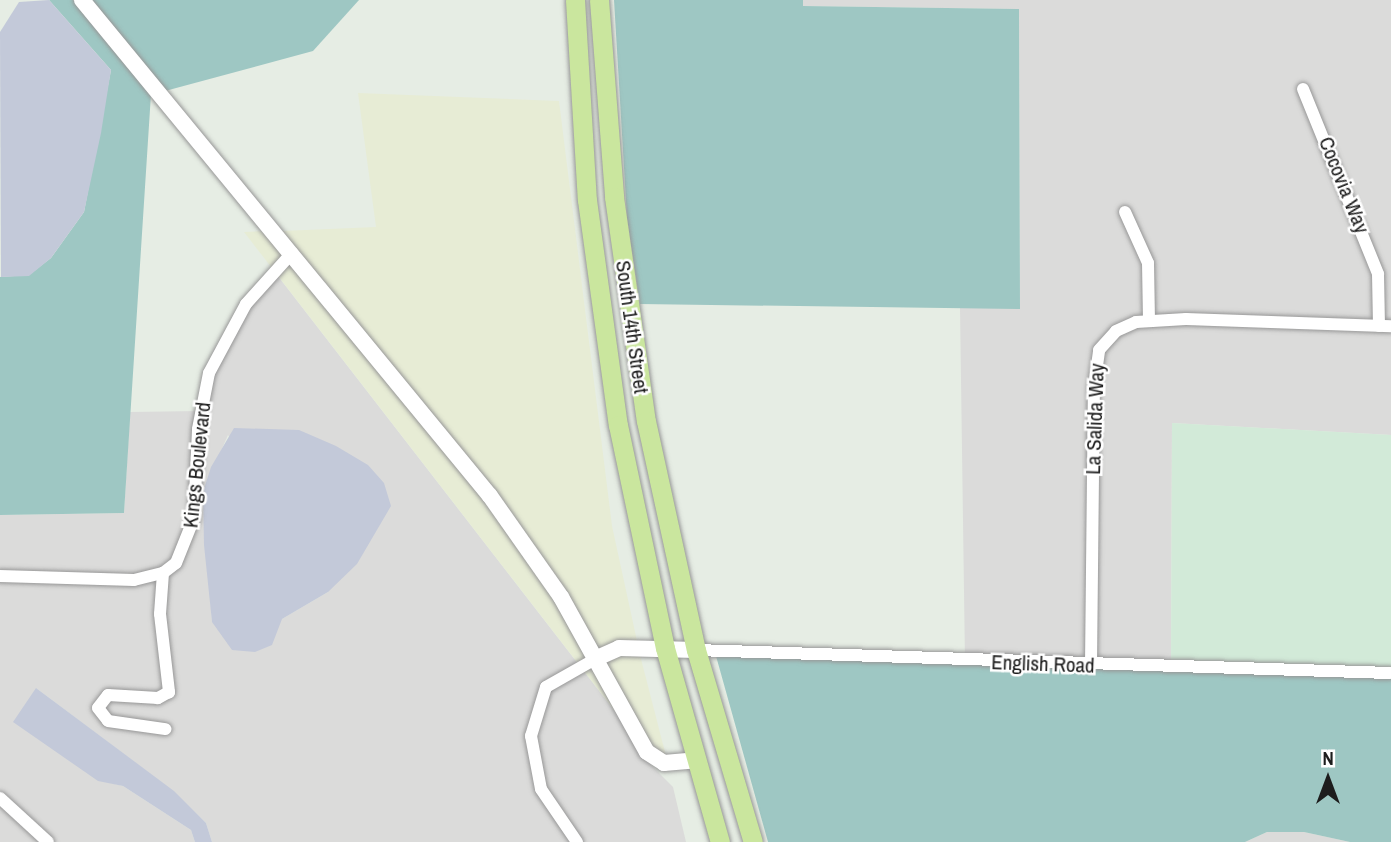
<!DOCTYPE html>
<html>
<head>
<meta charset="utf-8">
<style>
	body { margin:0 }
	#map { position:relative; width:1391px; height:842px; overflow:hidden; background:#e6ede4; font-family:"Archivo Narrow",sans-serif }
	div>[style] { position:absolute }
	.residential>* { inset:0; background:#dbdbda }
	.commercial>* { inset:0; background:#e7ecd5 }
	.farmland>* { inset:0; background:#d2ead8 }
	.forest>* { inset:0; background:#9ec7c3 }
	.wetland>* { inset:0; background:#c3c9d9 }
	.roads { filter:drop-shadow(0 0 2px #979797) drop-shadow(0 0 2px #979797) }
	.minor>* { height:12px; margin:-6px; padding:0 6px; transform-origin:6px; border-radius:6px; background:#fff }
	.tertiary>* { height:16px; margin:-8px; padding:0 8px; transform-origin:8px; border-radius:8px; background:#fff }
	.trunk>* { height:19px; margin:-9.5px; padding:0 9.5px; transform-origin:9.5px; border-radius:9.5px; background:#cae69e }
	span { translate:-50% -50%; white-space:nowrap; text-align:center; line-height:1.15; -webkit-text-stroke:5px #fff; paint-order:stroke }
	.street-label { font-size:21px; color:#1d1d1d }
	.north { position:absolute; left:1293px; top:744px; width:70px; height:70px; -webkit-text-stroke:5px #fff; paint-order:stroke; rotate:0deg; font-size:19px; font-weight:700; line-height:28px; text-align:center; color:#1d1d1d }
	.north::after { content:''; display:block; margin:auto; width:24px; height:32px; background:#1d1d1d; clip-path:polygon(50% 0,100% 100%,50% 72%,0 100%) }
</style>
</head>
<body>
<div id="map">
	<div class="residential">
		<div style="clip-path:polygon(803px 0,1391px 0,1391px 435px,1172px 423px,1171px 667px,965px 662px,960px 308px,1020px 308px,1019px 9px,803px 6px)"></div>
		<div style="clip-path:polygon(evenodd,274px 271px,624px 723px,643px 757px,673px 787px,686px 842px,212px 842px,206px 823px,173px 791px,36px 688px,103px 781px,123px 786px,191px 830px,195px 842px,0 842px,0 515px,124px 513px,130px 412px,199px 411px,214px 349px,274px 271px,228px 435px,328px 592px,282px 619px,212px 622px,203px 492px,228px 435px)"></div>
		<div style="clip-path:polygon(1267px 832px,1304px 832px,1350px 842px,1245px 842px)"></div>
	</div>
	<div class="commercial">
		<div style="clip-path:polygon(358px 93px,559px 101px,612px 526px,637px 641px,599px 649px,495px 491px,282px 231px,376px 227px)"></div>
		<div style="clip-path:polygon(265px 231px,485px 501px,556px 601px,624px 723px,244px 232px)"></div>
		<div style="clip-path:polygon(620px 655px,640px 655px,666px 756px,651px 747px,605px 660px)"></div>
	</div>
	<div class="farmland">
		<div style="clip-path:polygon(1172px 423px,1391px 435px,1391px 672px,1171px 667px)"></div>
	</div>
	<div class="forest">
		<div style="clip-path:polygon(49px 0,73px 0,151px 94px,124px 513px,0 515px,0 277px,29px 275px,51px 258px,84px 212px,111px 70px)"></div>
		<div style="clip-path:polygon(90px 0,359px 0,313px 51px,165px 91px)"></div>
		<div style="clip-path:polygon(614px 0,803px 0,803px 6px,1019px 9px,1020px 309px,640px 304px,627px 218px)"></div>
		<div style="clip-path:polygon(716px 656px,1391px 672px,1391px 842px,1350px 842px,1304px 832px,1267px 832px,1245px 842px,768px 842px)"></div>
	</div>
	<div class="wetland">
		<div style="clip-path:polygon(49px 0,111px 70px,101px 133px,84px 212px,51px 258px,29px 276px,1px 277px,0 32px,19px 2px)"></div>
		<div style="clip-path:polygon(234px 428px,299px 430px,336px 446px,368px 465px,384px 483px,391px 506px,357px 564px,328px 592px,282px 619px,272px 645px,255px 652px,232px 650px,212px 622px,204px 545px,203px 492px,211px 467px)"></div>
		<div style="clip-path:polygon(36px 688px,174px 791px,206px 823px,212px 842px,195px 842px,191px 830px,123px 786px,98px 781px,13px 722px)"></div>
	</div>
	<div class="roads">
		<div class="minor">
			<div style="left:1303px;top:89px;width:200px;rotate:67.9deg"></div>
			<div style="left:1378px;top:274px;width:52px;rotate:88.9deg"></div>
			<div style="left:1125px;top:212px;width:56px;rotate:65.7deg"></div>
			<div style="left:1148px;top:263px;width:57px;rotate:89deg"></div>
			<div style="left:163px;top:573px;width:41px;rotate:94.2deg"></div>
			<div style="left:160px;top:614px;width:79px;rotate:83.4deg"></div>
			<div style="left:169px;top:692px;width:13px;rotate:151deg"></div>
			<div style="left:158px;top:698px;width:50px;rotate:-176.6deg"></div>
			<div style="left:108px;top:695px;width:16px;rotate:128deg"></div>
			<div style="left:98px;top:708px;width:16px;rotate:52deg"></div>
			<div style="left:108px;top:721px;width:58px;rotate:8deg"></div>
			<div style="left:0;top:576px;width:134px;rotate:1.7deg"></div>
			<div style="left:134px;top:580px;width:30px;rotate:-14deg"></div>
			<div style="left:163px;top:573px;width:16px;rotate:-38deg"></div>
			<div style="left:176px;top:563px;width:48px;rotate:-68.2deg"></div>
			<div style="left:194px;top:518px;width:89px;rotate:-87.4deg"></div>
			<div style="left:198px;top:429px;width:57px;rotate:-78.9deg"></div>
			<div style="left:209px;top:373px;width:78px;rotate:-61.8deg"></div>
			<div style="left:246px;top:304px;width:69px;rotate:-48deg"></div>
			<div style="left:696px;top:650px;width:695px;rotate:1.9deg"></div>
			<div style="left:1091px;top:665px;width:278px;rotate:-89.4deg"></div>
			<div style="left:1094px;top:387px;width:37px;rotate:-82deg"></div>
			<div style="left:1099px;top:350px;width:25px;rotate:-48deg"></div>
			<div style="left:1116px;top:331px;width:22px;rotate:-24deg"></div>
			<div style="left:1136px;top:322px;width:50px;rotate:-3.4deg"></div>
			<div style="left:1186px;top:319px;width:205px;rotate:2deg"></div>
			<div style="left:0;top:798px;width:65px;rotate:42.5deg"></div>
			<div style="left:577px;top:842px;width:64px;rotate:-124.2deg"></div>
			<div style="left:541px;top:789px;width:54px;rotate:-100.7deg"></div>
			<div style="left:531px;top:736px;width:51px;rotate:-73deg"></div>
			<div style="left:546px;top:687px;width:59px;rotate:-29.6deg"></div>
		</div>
		<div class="tertiary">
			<div style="left:82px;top:0;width:642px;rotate:50.56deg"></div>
			<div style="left:490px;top:496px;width:123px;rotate:54.9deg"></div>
			<div style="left:561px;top:597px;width:177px;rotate:61deg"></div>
			<div style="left:647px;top:752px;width:20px;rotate:33deg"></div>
			<div style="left:664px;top:763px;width:32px;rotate:-5deg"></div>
			<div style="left:597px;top:658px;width:24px;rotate:-24deg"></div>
			<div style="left:619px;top:648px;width:77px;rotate:1.5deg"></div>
		</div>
		<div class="trunk">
			<div style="left:575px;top:0;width:200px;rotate:86.6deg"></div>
			<div style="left:587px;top:200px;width:227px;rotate:82.2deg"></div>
			<div style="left:618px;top:425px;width:228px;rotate:78.1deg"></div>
			<div style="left:665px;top:648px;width:202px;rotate:74.2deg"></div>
			<div style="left:599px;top:0;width:198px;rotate:85.6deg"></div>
			<div style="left:614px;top:197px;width:226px;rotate:81.9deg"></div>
			<div style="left:646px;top:421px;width:234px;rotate:77.7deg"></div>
			<div style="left:696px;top:650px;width:200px;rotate:73.5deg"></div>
		</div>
	</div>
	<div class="street-label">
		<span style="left:1344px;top:185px;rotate:68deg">Cocovia Way</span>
		<span style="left:632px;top:327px;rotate:82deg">South 14th Street</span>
		<span style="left:1095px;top:419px;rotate:-88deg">La Salida Way</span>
		<span style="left:197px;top:465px;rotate:-84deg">Kings Boulevard</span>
		<span style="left:1043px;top:664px;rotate:2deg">English Road</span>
	</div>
	<div class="north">N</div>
</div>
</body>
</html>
